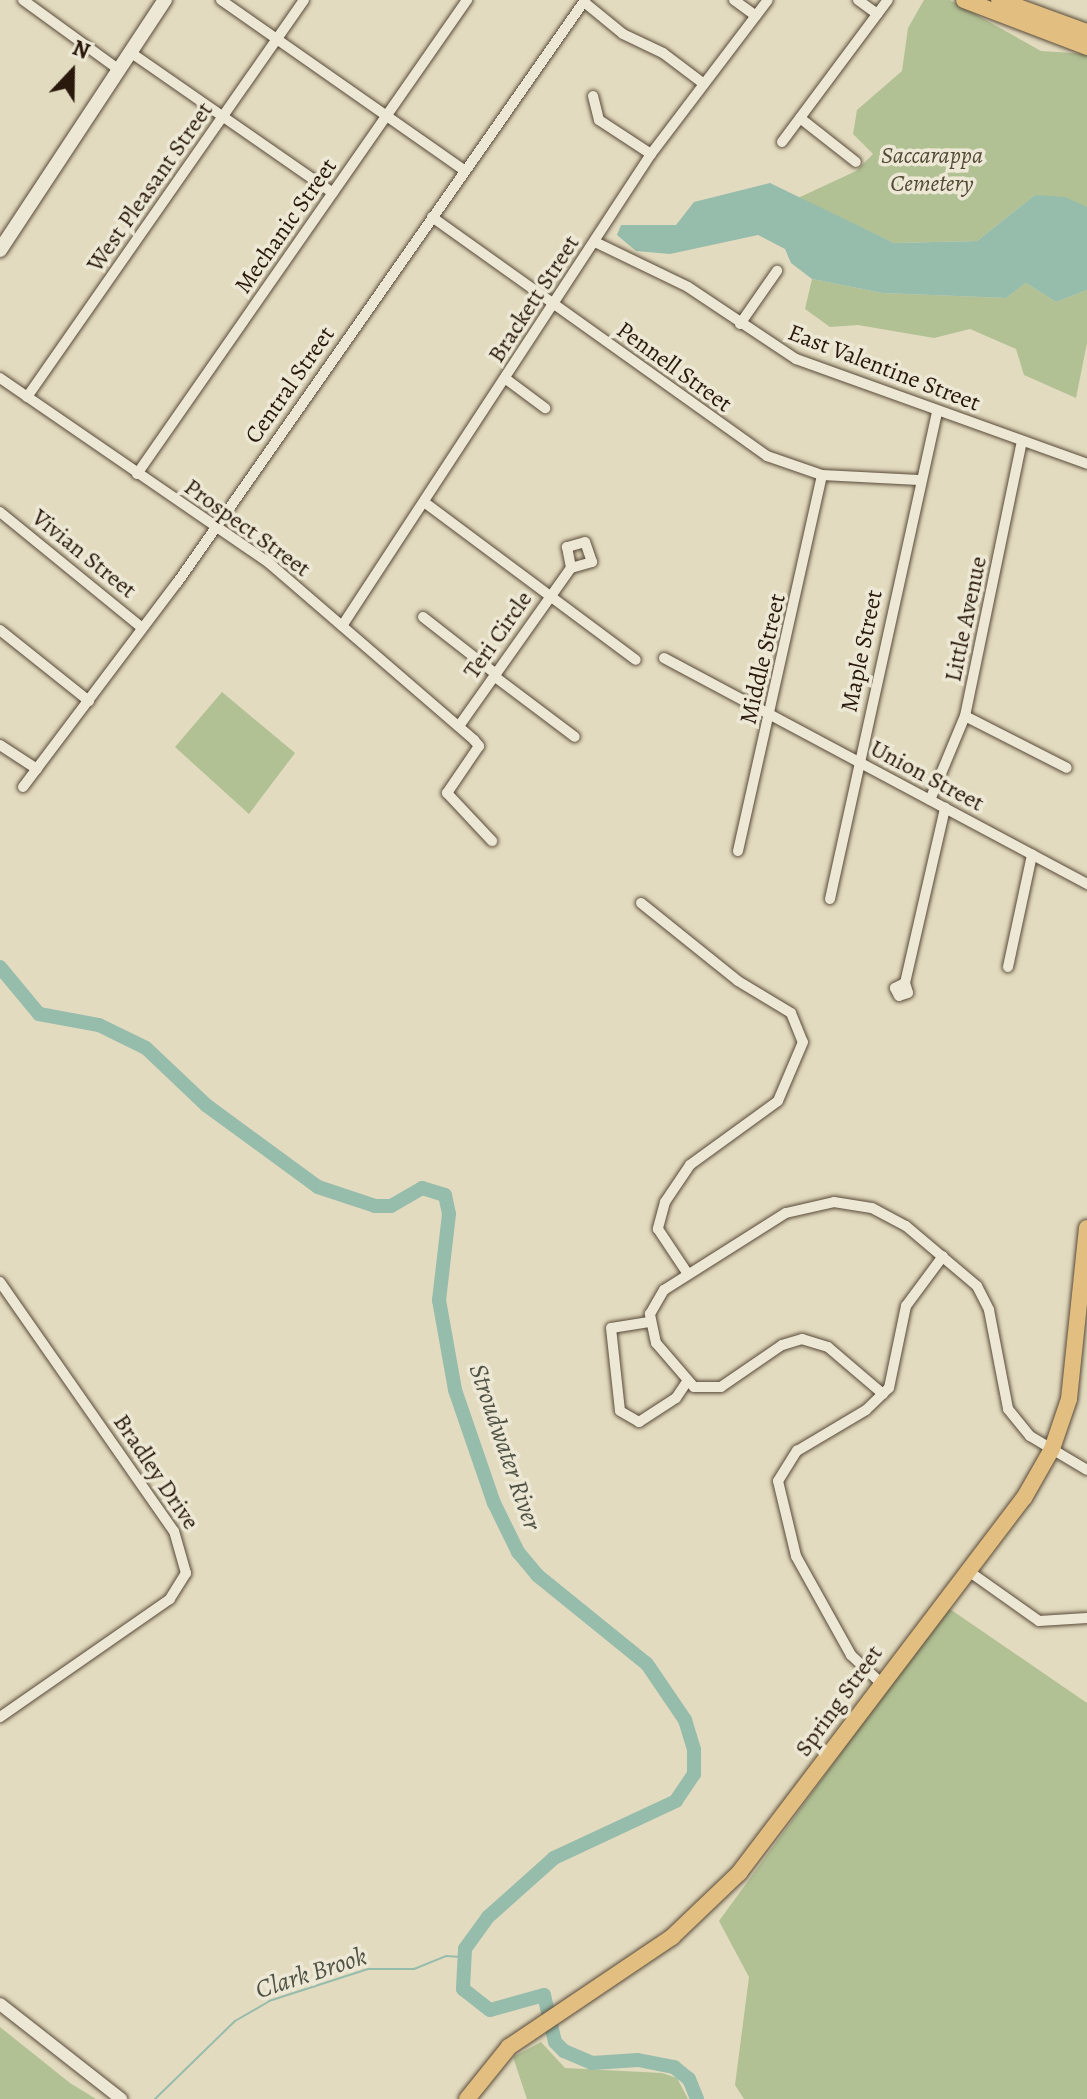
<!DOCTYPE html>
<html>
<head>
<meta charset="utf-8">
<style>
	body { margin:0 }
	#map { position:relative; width:1087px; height:2099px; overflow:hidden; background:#e3dbbf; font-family:Alegreya,serif }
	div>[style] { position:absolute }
	.green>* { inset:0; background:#b1c194 }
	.water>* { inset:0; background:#96bcac }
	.stream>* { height:2px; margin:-1px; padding:0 1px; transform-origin:1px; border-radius:1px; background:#96bcac }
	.river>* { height:14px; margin:-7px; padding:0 7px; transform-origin:7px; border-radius:7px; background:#96bcac }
	.roads { filter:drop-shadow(0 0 2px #584a39) drop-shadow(0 0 2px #584a39) }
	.minor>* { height:10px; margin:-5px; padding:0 5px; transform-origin:5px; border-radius:5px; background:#ede8d5 }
	.tertiary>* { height:12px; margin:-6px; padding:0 6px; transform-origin:6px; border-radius:6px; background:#ede8d5 }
	.secondary>* { height:14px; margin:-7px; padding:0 7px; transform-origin:7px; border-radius:7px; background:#ede8d5 }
	.primary>* { height:16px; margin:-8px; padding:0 8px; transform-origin:8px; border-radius:8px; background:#e2be80 }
	.trunk>* { height:16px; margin:-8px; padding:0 8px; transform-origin:8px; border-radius:8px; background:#e2be80 }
	span { translate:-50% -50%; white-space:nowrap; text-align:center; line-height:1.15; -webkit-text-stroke:7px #ede8d5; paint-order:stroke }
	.park-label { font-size:24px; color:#524b35; font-style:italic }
	.street-label { font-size:24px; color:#29190c }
	.water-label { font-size:26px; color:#4f5244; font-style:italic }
	.north { position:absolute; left:32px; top:32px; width:80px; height:80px; -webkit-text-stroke:6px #ede8d5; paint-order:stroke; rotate:22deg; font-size:22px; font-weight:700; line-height:32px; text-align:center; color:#29190c }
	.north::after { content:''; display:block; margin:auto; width:28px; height:36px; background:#29190c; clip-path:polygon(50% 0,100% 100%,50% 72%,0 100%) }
</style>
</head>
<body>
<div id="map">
	<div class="green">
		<div style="clip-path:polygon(924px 0,950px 0,1041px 51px,1087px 54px,1087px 207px,1035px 195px,977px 241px,894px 243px,798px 198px,856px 171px,873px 154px,853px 134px,857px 110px,902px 71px,908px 28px)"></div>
		<div style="clip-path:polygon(812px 279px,882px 293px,1006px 298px,1026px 283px,1056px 302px,1087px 290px,1087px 343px,1076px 398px,1024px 375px,1016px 349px,970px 329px,934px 338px,858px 325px,830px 327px,805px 309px)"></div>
		<div style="clip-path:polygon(222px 692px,295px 753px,249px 814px,175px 747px)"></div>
		<div style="clip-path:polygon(947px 1607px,1087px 1703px,1087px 2099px,744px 2099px,735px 2085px,749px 1977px,719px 1921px)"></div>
		<div style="clip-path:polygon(0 2027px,70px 2083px,96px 2099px,0 2099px)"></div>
		<div style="clip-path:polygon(541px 2042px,565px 2068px,662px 2073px,677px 2078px,688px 2099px,527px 2099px,513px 2057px)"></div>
	</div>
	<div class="water">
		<div style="clip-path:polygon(770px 183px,894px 243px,977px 241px,1035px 195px,1065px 197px,1087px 207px,1087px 290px,1056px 302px,1026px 283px,1006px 298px,882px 293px,812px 279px,791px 263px,785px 249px,758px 235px,670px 254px,636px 251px,617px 235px,621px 225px,676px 225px,694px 202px)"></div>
	</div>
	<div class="stream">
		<div style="left:155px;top:2099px;width:112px;rotate:-44.3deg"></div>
		<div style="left:235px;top:2021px;width:39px;rotate:-30deg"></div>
		<div style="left:269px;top:2001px;width:104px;rotate:-17.9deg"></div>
		<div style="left:368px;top:1969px;width:46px"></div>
		<div style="left:414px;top:1969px;width:35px;rotate:-22deg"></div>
		<div style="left:446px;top:1956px;width:16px;rotate:4deg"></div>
	</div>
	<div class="river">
		<div style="left:0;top:967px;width:61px;rotate:50.3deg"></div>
		<div style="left:39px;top:1014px;width:61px;rotate:10.4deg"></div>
		<div style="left:99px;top:1025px;width:52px;rotate:26.1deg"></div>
		<div style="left:146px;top:1048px;width:83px;rotate:43.5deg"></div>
		<div style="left:206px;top:1105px;width:139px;rotate:36.2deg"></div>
		<div style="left:318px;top:1187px;width:60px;rotate:18.4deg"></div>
		<div style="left:375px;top:1206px;width:16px"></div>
		<div style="left:391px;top:1206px;width:36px;rotate:-30deg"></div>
		<div style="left:422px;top:1188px;width:24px;rotate:17deg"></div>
		<div style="left:445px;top:1195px;width:19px;rotate:78deg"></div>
		<div style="left:449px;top:1214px;width:87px;rotate:96.6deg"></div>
		<div style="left:439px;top:1300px;width:91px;rotate:79.9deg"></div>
		<div style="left:455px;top:1390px;width:120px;rotate:71deg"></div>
		<div style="left:494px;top:1503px;width:55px;rotate:63.9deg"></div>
		<div style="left:518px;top:1552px;width:30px;rotate:50deg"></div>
		<div style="left:537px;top:1575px;width:141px;rotate:39deg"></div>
		<div style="left:647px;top:1664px;width:68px;rotate:55.8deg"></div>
		<div style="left:685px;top:1720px;width:31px;rotate:73deg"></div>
		<div style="left:694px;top:1750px;width:24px;rotate:90deg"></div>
		<div style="left:694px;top:1774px;width:32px;rotate:124deg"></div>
		<div style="left:676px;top:1801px;width:135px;rotate:155deg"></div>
		<div style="left:554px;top:1858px;width:89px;rotate:138.2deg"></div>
		<div style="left:488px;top:1917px;width:39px;rotate:126deg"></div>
		<div style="left:465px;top:1949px;width:40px;rotate:92.9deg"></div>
		<div style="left:463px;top:1989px;width:34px;rotate:38deg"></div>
		<div style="left:490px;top:2010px;width:56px;rotate:-15.5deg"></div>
		<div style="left:544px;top:1995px;width:48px;rotate:76.8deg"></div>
		<div style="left:555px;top:2042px;width:13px;rotate:45deg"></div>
		<div style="left:564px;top:2051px;width:30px;rotate:23deg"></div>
		<div style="left:592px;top:2063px;width:46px;rotate:-3.7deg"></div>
		<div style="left:638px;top:2060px;width:37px;rotate:11deg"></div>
		<div style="left:674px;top:2067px;width:19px;rotate:39deg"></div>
		<div style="left:689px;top:2079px;width:22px;rotate:68deg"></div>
	</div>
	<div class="roads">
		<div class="minor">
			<div style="left:23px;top:0;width:117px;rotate:36deg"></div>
			<div style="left:221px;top:0;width:298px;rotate:35deg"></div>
			<div style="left:734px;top:0;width:27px;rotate:36deg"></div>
			<div style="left:858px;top:0;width:24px;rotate:36deg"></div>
			<div style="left:584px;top:2px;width:50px;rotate:39.4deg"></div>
			<div style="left:623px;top:34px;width:44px;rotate:25.4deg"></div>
			<div style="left:663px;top:53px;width:51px;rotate:37.1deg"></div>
			<div style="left:130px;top:52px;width:247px;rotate:34.8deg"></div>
			<div style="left:593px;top:96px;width:25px;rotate:76deg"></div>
			<div style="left:599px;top:120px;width:62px;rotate:33.2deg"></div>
			<div style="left:800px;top:118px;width:71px;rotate:38.2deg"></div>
			<div style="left:782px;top:142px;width:177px;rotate:-53.3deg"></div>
			<div style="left:432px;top:217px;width:412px;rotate:35.5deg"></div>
			<div style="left:767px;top:456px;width:58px;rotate:19.1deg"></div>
			<div style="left:822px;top:475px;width:97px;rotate:3deg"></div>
			<div style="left:595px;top:242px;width:103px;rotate:25.8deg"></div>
			<div style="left:688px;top:287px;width:130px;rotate:33.7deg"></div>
			<div style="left:796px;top:359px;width:309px;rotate:19.8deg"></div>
			<div style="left:740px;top:324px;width:65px;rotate:-55.1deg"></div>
			<div style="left:0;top:378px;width:326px;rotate:34.5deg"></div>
			<div style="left:269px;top:563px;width:271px;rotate:40.8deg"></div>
			<div style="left:474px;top:740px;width:8px;rotate:50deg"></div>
			<div style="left:479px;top:746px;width:57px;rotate:124.2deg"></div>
			<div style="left:447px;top:793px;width:66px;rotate:46.8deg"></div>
			<div style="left:506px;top:379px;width:49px;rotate:36.6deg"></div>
			<div style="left:27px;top:397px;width:484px;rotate:-55.1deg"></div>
			<div style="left:137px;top:474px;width:578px;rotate:-55.15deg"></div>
			<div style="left:424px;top:502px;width:264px;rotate:36.7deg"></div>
			<div style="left:0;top:512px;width:183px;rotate:39.2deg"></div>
			<div style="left:423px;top:617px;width:93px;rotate:38deg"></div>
			<div style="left:342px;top:626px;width:564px;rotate:-56.79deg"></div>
			<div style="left:651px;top:154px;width:193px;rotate:-52.8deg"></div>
			<div style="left:0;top:630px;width:114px;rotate:38.6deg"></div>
			<div style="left:664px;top:658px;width:480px;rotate:28.1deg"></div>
			<div style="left:494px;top:676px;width:101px;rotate:37deg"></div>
			<div style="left:965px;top:716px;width:114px;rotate:27deg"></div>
			<div style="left:459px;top:726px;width:194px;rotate:-54.7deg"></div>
			<div style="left:571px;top:568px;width:22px;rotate:-16deg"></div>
			<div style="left:592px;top:562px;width:21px;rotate:-109deg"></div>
			<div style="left:585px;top:542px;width:19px;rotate:164deg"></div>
			<div style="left:567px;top:547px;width:21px;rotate:79deg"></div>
			<div style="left:0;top:745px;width:44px;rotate:33deg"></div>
			<div style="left:23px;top:787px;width:256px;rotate:-53deg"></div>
			<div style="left:177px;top:583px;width:712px;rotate:-55.01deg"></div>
			<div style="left:930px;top:800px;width:91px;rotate:-67.4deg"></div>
			<div style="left:965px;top:716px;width:281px;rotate:-78.3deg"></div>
			<div style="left:738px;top:851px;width:385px;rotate:-77.4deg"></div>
			<div style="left:830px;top:899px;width:500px;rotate:-77.6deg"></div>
			<div style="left:641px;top:903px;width:124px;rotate:38.8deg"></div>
			<div style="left:738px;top:981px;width:62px;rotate:31.1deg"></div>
			<div style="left:791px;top:1013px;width:31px;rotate:68deg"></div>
			<div style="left:803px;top:1042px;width:64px;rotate:113deg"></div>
			<div style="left:778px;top:1101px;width:109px;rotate:144deg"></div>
			<div style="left:690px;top:1165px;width:45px;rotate:124deg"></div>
			<div style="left:665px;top:1202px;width:28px;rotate:105deg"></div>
			<div style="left:658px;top:1229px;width:54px;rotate:56.3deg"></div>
			<div style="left:1008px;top:967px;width:115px;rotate:-77.9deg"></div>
			<div style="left:905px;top:983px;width:10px;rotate:73deg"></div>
			<div style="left:908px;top:993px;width:9px;rotate:162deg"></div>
			<div style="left:899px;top:996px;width:9px;rotate:-117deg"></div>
			<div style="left:895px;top:988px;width:11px;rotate:-27deg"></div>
			<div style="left:905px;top:983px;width:180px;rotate:-77.1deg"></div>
			<div style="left:0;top:1282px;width:304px;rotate:55.1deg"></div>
			<div style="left:174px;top:1531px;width:44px;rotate:74.1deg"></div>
			<div style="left:186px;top:1573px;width:31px;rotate:122deg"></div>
			<div style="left:170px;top:1599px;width:207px;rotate:145.2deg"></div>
			<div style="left:649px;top:1322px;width:38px;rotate:171deg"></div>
			<div style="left:611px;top:1328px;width:83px;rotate:83.8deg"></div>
			<div style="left:620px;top:1411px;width:22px;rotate:30deg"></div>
			<div style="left:639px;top:1422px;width:44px;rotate:-33deg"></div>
			<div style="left:676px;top:1398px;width:18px;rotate:-56deg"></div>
			<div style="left:883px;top:1394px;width:72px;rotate:-139.5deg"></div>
			<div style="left:828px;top:1347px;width:27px;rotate:-163deg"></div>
			<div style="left:802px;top:1339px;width:21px;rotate:163deg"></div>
			<div style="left:782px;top:1345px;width:74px;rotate:145.5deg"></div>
			<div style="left:721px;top:1387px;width:27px;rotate:180deg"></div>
			<div style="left:694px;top:1387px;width:58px;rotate:-130.8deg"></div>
			<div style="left:656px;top:1343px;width:30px;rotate:-102deg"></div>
			<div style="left:650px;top:1314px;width:28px;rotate:-60deg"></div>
			<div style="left:664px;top:1290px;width:144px;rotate:-32.3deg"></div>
			<div style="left:786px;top:1213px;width:49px;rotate:-12.9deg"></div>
			<div style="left:834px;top:1202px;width:38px;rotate:9deg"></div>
			<div style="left:872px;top:1208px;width:38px;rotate:28deg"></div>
			<div style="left:906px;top:1226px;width:93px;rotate:40.2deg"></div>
			<div style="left:977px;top:1286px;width:27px;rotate:63deg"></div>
			<div style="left:989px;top:1310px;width:101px;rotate:79.1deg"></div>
			<div style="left:1008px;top:1409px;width:35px;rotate:51deg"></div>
			<div style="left:1030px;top:1436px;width:66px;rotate:30.8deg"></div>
			<div style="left:967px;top:1570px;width:88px;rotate:35.3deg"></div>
			<div style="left:1039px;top:1621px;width:48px;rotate:-3.6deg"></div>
			<div style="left:881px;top:1683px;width:41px;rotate:-137deg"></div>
			<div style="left:851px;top:1655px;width:113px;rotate:-119.1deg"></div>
			<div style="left:796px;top:1556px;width:77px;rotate:-103.5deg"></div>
			<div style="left:778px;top:1481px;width:36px;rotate:-58deg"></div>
			<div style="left:797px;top:1451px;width:80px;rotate:-30.7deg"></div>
			<div style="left:866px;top:1410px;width:32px;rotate:-44deg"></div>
			<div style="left:889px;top:1388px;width:84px;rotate:-78.3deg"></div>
			<div style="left:906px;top:1306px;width:62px;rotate:-53.5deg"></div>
		</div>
		<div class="tertiary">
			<div style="left:0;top:2004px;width:154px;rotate:38.1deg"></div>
		</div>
		<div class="secondary">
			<div style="left:0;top:250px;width:300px;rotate:-56.6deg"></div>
		</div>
		<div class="primary">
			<div style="left:467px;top:2099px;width:67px;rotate:-51.1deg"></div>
			<div style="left:509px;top:2047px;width:197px;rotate:-34deg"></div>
			<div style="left:672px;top:1937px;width:93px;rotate:-43.7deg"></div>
			<div style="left:739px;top:1873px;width:471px;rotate:-52.8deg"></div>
			<div style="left:1024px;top:1498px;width:56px;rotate:-60.3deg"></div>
			<div style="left:1052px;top:1449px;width:53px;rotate:-71.2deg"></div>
			<div style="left:1069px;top:1399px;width:172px;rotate:-84deg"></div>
		</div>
		<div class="trunk">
			<div style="left:964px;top:0;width:132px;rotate:20.9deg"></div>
			<div style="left:999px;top:0;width:94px;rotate:20deg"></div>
		</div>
	</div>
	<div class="park-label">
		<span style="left:932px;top:170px">Saccarappa<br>Cemetery</span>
	</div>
	<div class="street-label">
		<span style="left:150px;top:187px;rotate:-55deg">West Pleasant Street</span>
		<span style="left:286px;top:226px;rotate:-55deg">Mechanic Street</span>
		<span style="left:534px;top:299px;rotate:-57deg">Brackett Street</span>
		<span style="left:674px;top:367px;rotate:36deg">Pennell Street</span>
		<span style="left:884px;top:368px;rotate:21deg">East Valentine Street</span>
		<span style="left:290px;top:385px;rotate:-55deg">Central Street</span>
		<span style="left:247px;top:528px;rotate:36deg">Prospect Street</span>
		<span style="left:84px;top:554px;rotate:39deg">Vivian Street</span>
		<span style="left:966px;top:619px;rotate:-78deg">Little Avenue</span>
		<span style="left:498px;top:635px;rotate:-55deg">Teri Circle</span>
		<span style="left:862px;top:651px;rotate:-78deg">Maple Street</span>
		<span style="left:763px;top:659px;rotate:-77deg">Middle Street</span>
		<span style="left:927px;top:776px;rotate:28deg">Union Street</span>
		<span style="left:156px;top:1472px;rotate:56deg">Bradley Drive</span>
		<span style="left:839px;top:1701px;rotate:-54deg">Spring Street</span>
	</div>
	<div class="water-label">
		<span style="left:505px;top:1447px;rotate:71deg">Stroudwater River</span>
		<span style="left:311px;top:1973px;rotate:-18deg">Clark Brook</span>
	</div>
	<div class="north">N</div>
</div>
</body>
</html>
